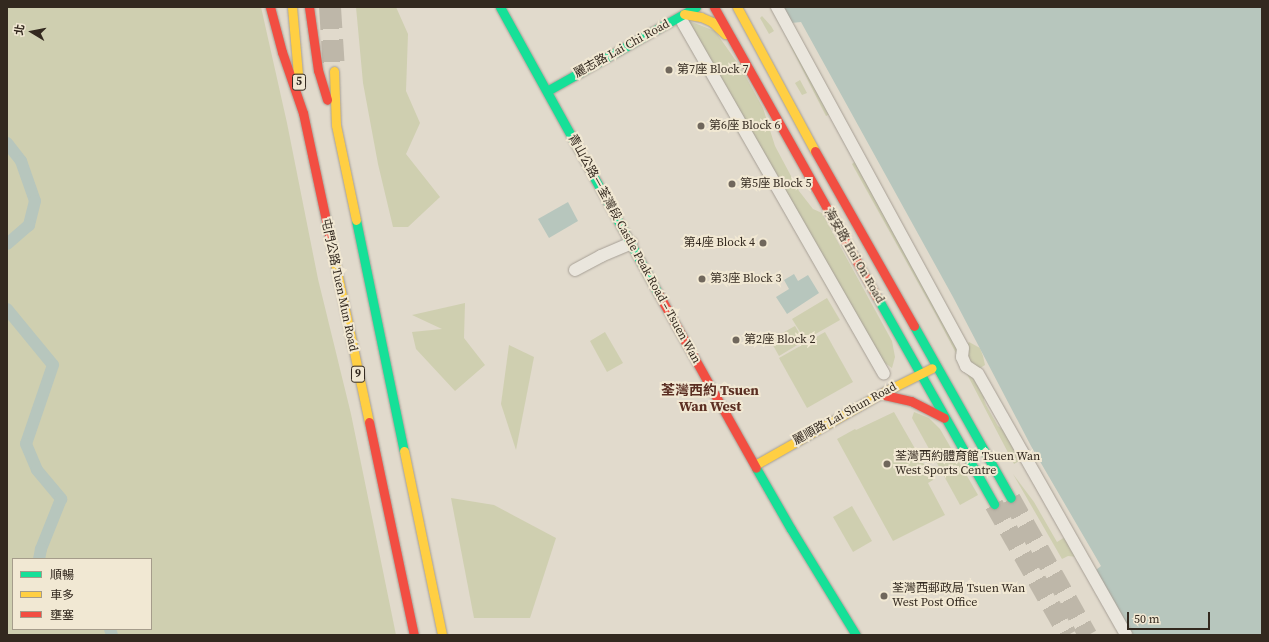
<!DOCTYPE html>
<html>
<head>
<meta charset="utf-8">
<style>
	body { margin:0 }
	#map { position:relative; width:1269px; height:642px; overflow:hidden; background:#e1dacc; font-family:"Source Serif 4","Noto Sans TC",serif }
	div>[style] { position:absolute }
	.green>* { inset:0; background:#cfcfb0 }
	.water>* { inset:0; background:#b7c6bd }
	.canal>* { height:12px; margin:-6px; padding:0 6px; transform-origin:6px; border-radius:6px; background:#b7c6bd }
	.primary-tunnel>* { height:19px; margin-top:-9.5px; transform-origin:0; background:repeating-linear-gradient(90deg,#beb7a9 0 19px,transparent 0 29px) }
	.highway-tunnel>* { height:22px; margin-top:-11px; transform-origin:0; background:repeating-linear-gradient(90deg,#beb7a9 0 22px,transparent 0 33px) }
	.roads { filter:drop-shadow(0 0 1px #a69f95) drop-shadow(0 0 1px #a69f95) }
	.street>* { height:12px; margin:-6px; padding:0 6px; transform-origin:6px; border-radius:6px; background:#eae6dd }
	.fast>* { height:9px; margin:-4.5px; padding:0 4.5px; transform-origin:4.5px; border-radius:4.5px; background:#16e098 }
	.slow>* { height:9px; margin:-4.5px; padding:0 4.5px; transform-origin:4.5px; border-radius:4.5px; background:#ffcf43 }
	.jam>* { height:9px; margin:-4.5px; padding:0 4.5px; transform-origin:4.5px; border-radius:4.5px; background:#f24e42 }
	.dots>* { width:11px; height:11px; translate:-50% -50%; box-sizing:border-box; border:2px solid #f1e8d3; border-radius:50% }
	span { translate:-50% -50%; white-space:nowrap; text-align:center; line-height:1.15; -webkit-text-stroke:4px #f1e8d3; paint-order:stroke }
	.shield-label span { padding:1px 3px; background:#f1e8d3; border:1px solid; border-radius:3px; -webkit-text-stroke-width:0 }
	.shield-label { font-size:11px; color:#33291f; font-weight:700 }
	.street-label { font-size:12px; color:#33291f }
	.poi-label { font-size:12px; color:#33291f }
	.left { translate:0 -50%; text-align:left }
	.right { translate:-100% -50%; text-align:right }
	.quarter-label { font-size:14px; color:#5b2e22; font-weight:700 }
	.frame { position:absolute; inset:0; border:8px solid #33291f; pointer-events:none }
	.legend { position:absolute; left:12px; top:558px; width:140px; height:72px; box-sizing:border-box; background:#f1e8d3; border:1px solid #a59c8b; margin:0; padding:5px 7px; list-style:none; font-size:12px; color:#33291f }
	.legend li { display:flex; align-items:center; gap:8px; height:20px }
	.legend b { width:20px; border:1px solid #a59c8b }
	.north { position:absolute; left:12px; top:12px; width:40px; height:40px; -webkit-text-stroke:3px #f1e8d3; paint-order:stroke; rotate:280deg; font-size:11px; font-weight:700; line-height:16px; text-align:center; color:#33291f }
	.north::after { content:''; display:block; margin:auto; width:14px; height:18px; background:#33291f; clip-path:polygon(50% 0,100% 100%,50% 72%,0 100%) }
	.scale { position:absolute; left:1127px; top:612px; width:83px; height:18px; box-sizing:border-box; border:2px solid #33291f; border-top:0; padding-left:5px; font-size:12px; line-height:14px; white-space:nowrap; color:#33291f; -webkit-text-stroke:3px #f1e8d3; paint-order:stroke }
</style>
</head>
<body>
<div id="map">
	<div class="green">
		<div style="clip-path:polygon(evenodd,7px 7px,261px 7px,287px 123px,318px 279px,351px 414px,396px 635px,7px 635px,7px 7px,13px 559px,151px 559px,151px 629px,13px 629px,13px 559px)"></div>
		<div style="clip-path:polygon(356px 7px,396px 7px,408px 34px,406px 91px,420px 123px,406px 154px,440px 197px,408px 227px,393px 227px,378px 164px,363px 83px)"></div>
		<div style="clip-path:polygon(762px 16px,771px 26px,774px 31px,769px 34px,760px 18px)"></div>
		<div style="clip-path:polygon(689px 21px,715px 31px,741px 68px,763px 108px,775px 146px,799px 191px,813px 209px,822px 213px,892px 341px,895px 357px,892px 368px,882px 361px)"></div>
		<div style="clip-path:polygon(792px 39px,832px 113px,826px 116px,788px 41px)"></div>
		<div style="clip-path:polygon(800px 80px,807px 93px,802px 95px,795px 83px)"></div>
		<div style="clip-path:polygon(856px 161px,933px 298px,968px 372px,985px 391px,984px 400px,986px 405px,998px 426px,1008px 433px,1021px 460px,1014px 464px,936px 315px,852px 164px)"></div>
		<div style="clip-path:polygon(827px 298px,840px 320px,805px 340px,792px 319px)"></div>
		<div style="clip-path:polygon(465px 303px,464px 338px,485px 365px,455px 391px,416px 349px,412px 332px,442px 329px,412px 315px)"></div>
		<div style="clip-path:polygon(795px 326px,804px 341px,779px 356px,770px 340px)"></div>
		<div style="clip-path:polygon(605px 332px,623px 363px,607px 372px,590px 341px)"></div>
		<div style="clip-path:polygon(825px 332px,853px 382px,807px 408px,779px 358px)"></div>
		<div style="clip-path:polygon(969px 342px,980px 348px,983px 356px,985px 365px,974px 372px,964px 355px,966px 347px)"></div>
		<div style="clip-path:polygon(509px 345px,534px 357px,516px 450px,501px 404px)"></div>
		<div style="clip-path:polygon(894px 412px,933px 480px,928px 483px,945px 515px,893px 541px,837px 439px,855px 429px,856px 430px)"></div>
		<div style="clip-path:polygon(914px 412px,929px 418px,940px 429px,978px 495px,960px 505px,912px 418px)"></div>
		<div style="clip-path:polygon(1013px 474px,1034px 502px,1057px 542px,1065px 537px,1077px 557px,1068px 556px,1062px 559px)"></div>
		<div style="clip-path:polygon(451px 498px,494px 505px,556px 538px,530px 618px,474px 618px)"></div>
		<div style="clip-path:polygon(852px 506px,872px 541px,853px 552px,833px 517px)"></div>
	</div>
	<div class="water">
		<div style="clip-path:polygon(782px 7px,1262px 7px,1262px 635px,1132px 635px,1096px 570px,1101px 566px,1031px 446px,953px 297px,801px 22px,791px 23px)"></div>
		<div style="clip-path:polygon(568px 202px,578px 221px,549px 238px,538px 219px)"></div>
		<div style="clip-path:polygon(794px 274px,798px 281px,808px 275px,819px 293px,787px 314px,776px 297px,789px 289px,784px 280px)"></div>
	</div>
	<div class="canal">
		<div style="left:7px;top:143px;width:23px;rotate:52deg"></div>
		<div style="left:21px;top:161px;width:42px;rotate:70.7deg"></div>
		<div style="left:35px;top:201px;width:25px;rotate:104deg"></div>
		<div style="left:29px;top:225px;width:29px;rotate:139deg"></div>
		<div style="left:7px;top:309px;width:72px;rotate:50.6deg"></div>
		<div style="left:53px;top:365px;width:83px;rotate:108.9deg"></div>
		<div style="left:26px;top:444px;width:28px;rotate:67deg"></div>
		<div style="left:37px;top:470px;width:38px;rotate:50deg"></div>
		<div style="left:61px;top:499px;width:54px;rotate:111.8deg"></div>
		<div style="left:41px;top:549px;width:10px;rotate:101deg"></div>
		<div style="left:110px;top:629px;width:6px;rotate:72deg"></div>
	</div>
	<div class="primary-tunnel">
		<div style="left:1011px;top:498px;width:157px;rotate:60.7deg"></div>
		<div style="left:994px;top:504px;width:150px;rotate:60.5deg"></div>
	</div>
	<div class="highway-tunnel">
		<div style="left:330px;top:7px;width:64px;rotate:86.4deg"></div>
	</div>
	<div class="roads">
		<div class="street">
			<div style="left:777px;top:7px;width:388px;rotate:61.4deg"></div>
			<div style="left:963px;top:348px;width:9px;rotate:96deg"></div>
			<div style="left:962px;top:357px;width:10px;rotate:66deg"></div>
			<div style="left:966px;top:366px;width:14px;rotate:34deg"></div>
			<div style="left:978px;top:374px;width:300px;rotate:60.4deg"></div>
			<div style="left:683px;top:23px;width:404px;rotate:60.2deg"></div>
			<div style="left:575px;top:270px;width:30px;rotate:-28deg"></div>
			<div style="left:601px;top:256px;width:33px;rotate:-23deg"></div>
		</div>
		<div class="fast">
			<div style="left:500px;top:7px;width:329px;rotate:61.1deg"></div>
			<div style="left:547px;top:91px;width:171px;rotate:-29.4deg"></div>
			<div style="left:356px;top:220px;width:236px;rotate:78.3deg"></div>
			<div style="left:877px;top:297px;width:238px;rotate:60.5deg"></div>
			<div style="left:914px;top:326px;width:197px;rotate:60.6deg"></div>
			<div style="left:756px;top:468px;width:70px;rotate:60.2deg"></div>
			<div style="left:791px;top:529px;width:124px;rotate:58.5deg"></div>
		</div>
		<div class="slow">
			<div style="left:292px;top:7px;width:67px;rotate:84.9deg"></div>
			<div style="left:737px;top:7px;width:164px;rotate:61.6deg"></div>
			<div style="left:684px;top:14px;width:17px;rotate:10deg"></div>
			<div style="left:701px;top:17px;width:12px;rotate:24deg"></div>
			<div style="left:712px;top:22px;width:18px;rotate:43deg"></div>
			<div style="left:334px;top:71px;width:54px;rotate:87.9deg"></div>
			<div style="left:336px;top:125px;width:97px;rotate:78.1deg"></div>
			<div style="left:330px;top:239px;width:187px;rotate:78deg"></div>
			<div style="left:404px;top:451px;width:188px;rotate:78.3deg"></div>
			<div style="left:755px;top:465px;width:150px;rotate:-29.5deg"></div>
			<div style="left:886px;top:391px;width:51px;rotate:-26.6deg"></div>
		</div>
		<div class="jam">
			<div style="left:270px;top:7px;width:47px;rotate:75.1deg"></div>
			<div style="left:282px;top:52px;width:65px;rotate:71deg"></div>
			<div style="left:303px;top:113px;width:129px;rotate:77.9deg"></div>
			<div style="left:309px;top:7px;width:64px;rotate:81.9deg"></div>
			<div style="left:318px;top:70px;width:31px;rotate:73deg"></div>
			<div style="left:714px;top:7px;width:333px;rotate:60.7deg"></div>
			<div style="left:815px;top:151px;width:201px;rotate:60.5deg"></div>
			<div style="left:659px;top:295px;width:198px;rotate:60.7deg"></div>
			<div style="left:880px;top:394px;width:32px;rotate:13deg"></div>
			<div style="left:911px;top:401px;width:37px;rotate:27deg"></div>
			<div style="left:369px;top:422px;width:218px;rotate:78.1deg"></div>
		</div>
	</div>
	<div class="dots">
		<div style="left:669px;top:70px;background:#70675c"></div>
		<div style="left:701px;top:126px;background:#70675c"></div>
		<div style="left:732px;top:184px;background:#70675c"></div>
		<div style="left:763px;top:243px;background:#70675c"></div>
		<div style="left:702px;top:279px;background:#70675c"></div>
		<div style="left:736px;top:340px;background:#70675c"></div>
		<div style="left:887px;top:464px;background:#70675c"></div>
		<div style="left:884px;top:596px;background:#70675c"></div>
	</div>
	<div class="shield-label">
		<span style="left:299px;top:82px">5</span>
		<span style="left:358px;top:374px">9</span>
	</div>
	<div class="street-label">
		<span style="left:622px;top:49px;rotate:-29deg">麗志路 Lai Chi Road</span>
		<span style="left:634px;top:249px;rotate:61deg">青山公路－荃灣段 Castle Peak Road – Tsuen Wan</span>
		<span style="left:854px;top:256px;rotate:60deg">海安路 Hoi On Road</span>
		<span style="left:339px;top:285px;rotate:78deg">屯門公路 Tuen Mun Road</span>
		<span style="left:845px;top:414px;rotate:-29deg">麗順路 Lai Shun Road</span>
	</div>
	<div class="poi-label">
		<span class="left" style="left:677px;top:70px">第7座 Block 7</span>
		<span class="left" style="left:709px;top:126px">第6座 Block 6</span>
		<span class="left" style="left:740px;top:184px">第5座 Block 5</span>
		<span class="right" style="left:755px;top:243px">第4座 Block 4</span>
		<span class="left" style="left:710px;top:279px">第3座 Block 3</span>
		<span class="left" style="left:744px;top:340px">第2座 Block 2</span>
		<span class="left" style="left:895px;top:464px">荃灣西約體育館 Tsuen Wan<br>West Sports Centre</span>
		<span class="left" style="left:892px;top:596px">荃灣西郵政局 Tsuen Wan<br>West Post Office</span>
	</div>
	<div class="quarter-label">
		<span style="left:710px;top:398px">荃灣西約 Tsuen<br>Wan West</span>
	</div>
	<div class="frame"></div>
	<ul class="legend">
	<li><b style="height:5px;background:#16e098"></b>順暢</li>
	<li><b style="height:5px;background:#ffcf43"></b>車多</li>
	<li><b style="height:5px;background:#f24e42"></b>壅塞</li>
	</ul>
	<div class="north">北</div>
	<div class="scale">50 m</div>
</div>
</body>
</html>
